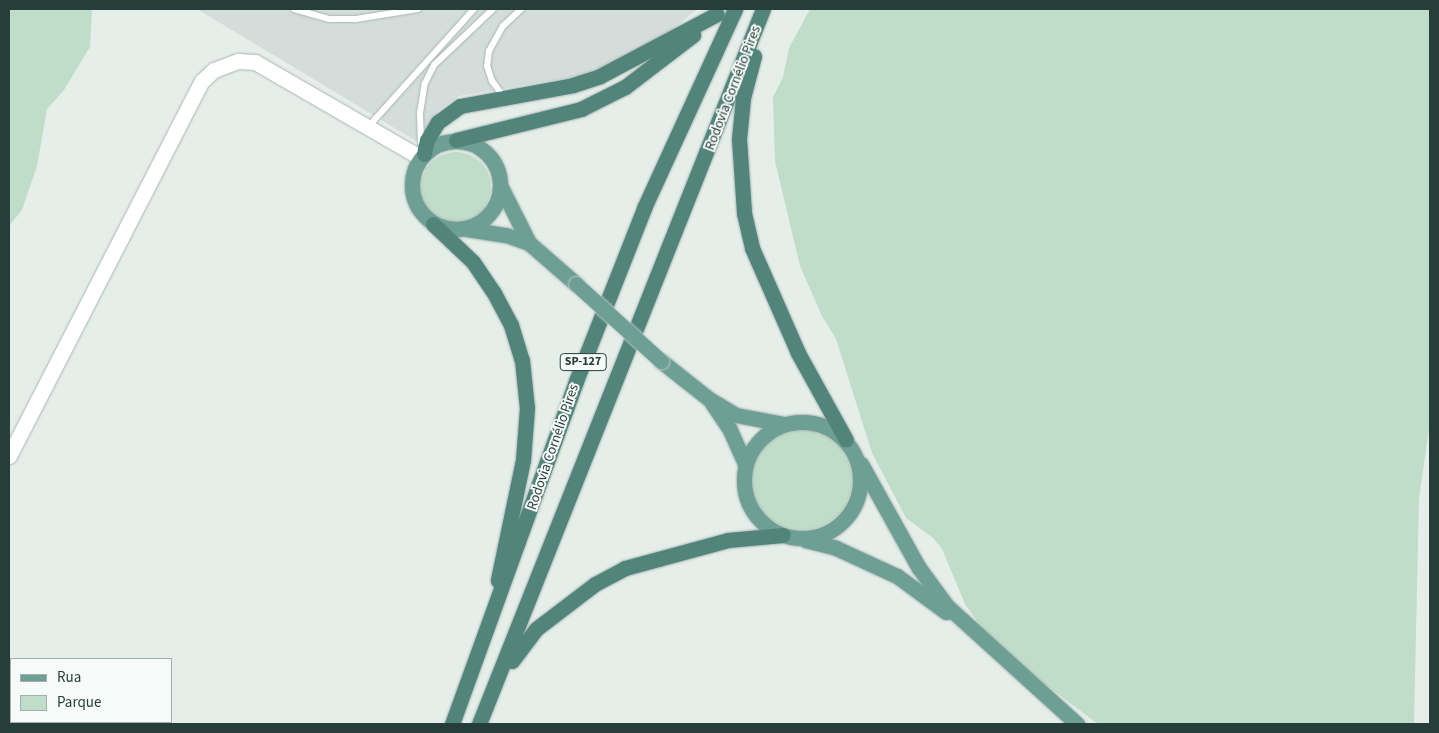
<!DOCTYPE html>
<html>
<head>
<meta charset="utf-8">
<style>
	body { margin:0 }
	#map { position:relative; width:1439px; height:733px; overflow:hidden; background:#e6eeea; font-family:"Source Sans 3",sans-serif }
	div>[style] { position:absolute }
	.built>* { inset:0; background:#d4ddd9 }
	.green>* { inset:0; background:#c0ddc9 }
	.round { border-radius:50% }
	.roads { filter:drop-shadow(0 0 1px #a9b6b1) drop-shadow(0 0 1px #a9b6b1) }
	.service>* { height:6px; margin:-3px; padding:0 3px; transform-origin:3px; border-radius:3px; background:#fff }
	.tertiary>* { height:15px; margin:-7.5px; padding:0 7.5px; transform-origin:7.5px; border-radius:7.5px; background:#fff }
	.primary>* { height:15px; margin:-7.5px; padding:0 7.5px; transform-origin:7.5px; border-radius:7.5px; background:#6e9f95 }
	.primary>.ring { margin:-7.5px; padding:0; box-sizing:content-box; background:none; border:15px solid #6e9f95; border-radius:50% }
	.trunk>* { height:15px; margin:-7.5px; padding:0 7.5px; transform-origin:7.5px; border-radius:7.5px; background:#51847a }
	.bridges { filter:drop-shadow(0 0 1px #c2c9c8) drop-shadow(0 0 1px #c2c9c8) }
	.primary-bridge>* { height:15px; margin:-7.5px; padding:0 7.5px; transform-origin:7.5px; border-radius:7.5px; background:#6e9f95 }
	span { translate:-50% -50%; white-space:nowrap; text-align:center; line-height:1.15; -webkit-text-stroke:4px #f6faf8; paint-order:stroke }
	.shield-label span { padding:1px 4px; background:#f6faf8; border:1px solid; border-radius:4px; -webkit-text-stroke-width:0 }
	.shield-label { font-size:12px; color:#263e39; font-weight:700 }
	.street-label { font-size:14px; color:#263e39 }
	.frame { position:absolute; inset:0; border:10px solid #263e39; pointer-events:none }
	.legend { position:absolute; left:10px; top:658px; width:162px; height:65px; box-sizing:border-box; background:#f6faf8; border:1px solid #a3afac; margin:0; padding:6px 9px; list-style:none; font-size:15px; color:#263e39 }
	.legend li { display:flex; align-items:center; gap:10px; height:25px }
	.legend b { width:25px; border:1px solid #a3afac }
</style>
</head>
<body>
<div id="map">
	<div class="built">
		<div style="clip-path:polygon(197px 9px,697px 9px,673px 29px,609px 64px,579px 76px,459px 96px,438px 111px,416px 141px)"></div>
	</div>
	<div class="green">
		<div style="clip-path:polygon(9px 9px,92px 9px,90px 47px,64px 90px,47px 109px,37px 166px,22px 210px,9px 226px)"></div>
		<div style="clip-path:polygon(810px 9px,1430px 9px,1430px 423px,1419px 498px,1414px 724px,1098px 724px,1034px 676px,983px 630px,965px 604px,942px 549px,933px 538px,906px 518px,872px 453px,836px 339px,822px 316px,800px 266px,775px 161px,773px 97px,783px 77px,789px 48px)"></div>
		<div class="round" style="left:421px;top:152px;width:70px;height:70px"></div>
		<div class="round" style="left:752px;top:430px;width:100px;height:100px"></div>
	</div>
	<div class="roads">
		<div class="service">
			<div style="left:294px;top:9px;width:36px;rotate:16deg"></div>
			<div style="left:329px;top:19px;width:27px"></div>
			<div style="left:356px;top:19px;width:63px;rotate:-9.2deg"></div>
			<div style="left:503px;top:96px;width:19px;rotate:-126deg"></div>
			<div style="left:492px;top:81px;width:16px;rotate:-108deg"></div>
			<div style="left:487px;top:66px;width:15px;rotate:-82deg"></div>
			<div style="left:489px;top:51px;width:29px;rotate:-61deg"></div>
			<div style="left:503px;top:26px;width:25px;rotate:-43deg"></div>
			<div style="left:368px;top:127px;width:159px;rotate:-48.1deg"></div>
			<div style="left:421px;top:142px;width:29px;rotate:-92deg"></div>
			<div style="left:420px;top:113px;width:30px;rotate:-81deg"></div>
			<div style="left:425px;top:83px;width:20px;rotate:-63deg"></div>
			<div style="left:434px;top:65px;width:81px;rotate:-43.5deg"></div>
		</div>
		<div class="tertiary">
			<div style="left:9px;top:456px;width:422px;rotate:-62.8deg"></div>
			<div style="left:202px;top:81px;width:16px;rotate:-43deg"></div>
			<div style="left:214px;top:70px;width:26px;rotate:-21deg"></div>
			<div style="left:238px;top:61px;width:17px;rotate:3deg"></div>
			<div style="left:255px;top:62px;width:192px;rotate:30deg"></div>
		</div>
		<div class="primary">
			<div class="ring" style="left:412px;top:141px;width:73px;height:73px"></div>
			<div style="left:501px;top:187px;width:63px;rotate:63.4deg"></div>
			<div style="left:529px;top:243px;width:62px;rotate:41.1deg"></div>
			<div style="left:467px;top:229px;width:39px;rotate:9deg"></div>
			<div style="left:506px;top:235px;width:24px;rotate:19deg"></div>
			<div style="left:661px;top:361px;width:61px;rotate:38.4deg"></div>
			<div style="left:709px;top:399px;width:31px;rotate:31deg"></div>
			<div style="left:736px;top:415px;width:49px;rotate:10.6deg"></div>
			<div style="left:712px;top:403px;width:32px;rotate:56deg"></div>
			<div style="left:730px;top:430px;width:37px;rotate:66deg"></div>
			<div class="ring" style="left:744px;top:422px;width:101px;height:101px"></div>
			<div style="left:861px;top:464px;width:119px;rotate:60.9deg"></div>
			<div style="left:919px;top:568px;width:47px;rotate:53.6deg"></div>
			<div style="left:947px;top:606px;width:176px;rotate:42.2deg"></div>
			<div style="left:805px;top:540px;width:32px;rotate:14deg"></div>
			<div style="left:836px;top:548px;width:67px;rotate:24.7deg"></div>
			<div style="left:897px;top:576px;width:61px;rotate:36.3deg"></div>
		</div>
		<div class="trunk">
			<div style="left:754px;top:56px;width:43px;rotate:104.7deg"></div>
			<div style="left:743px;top:98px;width:41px;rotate:95.6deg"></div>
			<div style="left:739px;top:139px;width:74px;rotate:86.1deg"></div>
			<div style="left:744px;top:213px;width:36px;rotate:77deg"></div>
			<div style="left:752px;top:248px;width:115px;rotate:66.3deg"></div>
			<div style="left:798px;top:353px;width:99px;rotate:61.1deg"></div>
			<div style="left:456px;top:140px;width:129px;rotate:-13.9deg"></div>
			<div style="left:581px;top:109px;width:49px;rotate:-26.6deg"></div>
			<div style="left:625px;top:87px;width:86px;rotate:-37.4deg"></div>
			<div style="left:424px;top:154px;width:14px;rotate:-78deg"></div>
			<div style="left:427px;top:140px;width:21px;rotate:-59deg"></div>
			<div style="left:438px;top:122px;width:27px;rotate:-36deg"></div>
			<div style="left:460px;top:106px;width:115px;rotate:-10.5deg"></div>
			<div style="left:573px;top:85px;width:28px;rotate:-18deg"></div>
			<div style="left:600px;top:76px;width:132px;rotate:-27.9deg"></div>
			<div style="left:433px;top:224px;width:55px;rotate:43.5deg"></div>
			<div style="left:473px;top:262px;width:37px;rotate:56deg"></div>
			<div style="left:494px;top:293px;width:36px;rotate:62deg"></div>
			<div style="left:511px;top:325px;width:37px;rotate:73deg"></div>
			<div style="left:522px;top:360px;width:48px;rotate:84.1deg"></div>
			<div style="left:527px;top:408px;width:52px;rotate:94.4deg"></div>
			<div style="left:523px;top:460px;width:123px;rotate:101.8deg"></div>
			<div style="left:512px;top:661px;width:40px;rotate:-53deg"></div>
			<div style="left:536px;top:629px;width:74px;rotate:-37.3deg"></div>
			<div style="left:595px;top:584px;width:34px;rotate:-28deg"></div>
			<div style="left:625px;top:568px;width:107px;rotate:-15.2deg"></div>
			<div style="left:728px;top:540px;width:55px;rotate:-5.2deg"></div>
			<div style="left:452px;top:724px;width:365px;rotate:-70.1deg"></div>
			<div style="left:576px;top:381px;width:186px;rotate:-68.5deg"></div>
			<div style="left:644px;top:208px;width:219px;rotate:-65.4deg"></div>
			<div style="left:479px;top:724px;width:769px;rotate:-68.34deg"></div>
		</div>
	</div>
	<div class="bridges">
		<div class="primary-bridge">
			<div style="left:576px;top:284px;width:115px;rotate:42.2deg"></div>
		</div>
	</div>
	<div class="shield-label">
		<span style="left:583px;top:362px">SP-127</span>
	</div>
	<div class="street-label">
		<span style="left:733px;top:88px;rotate:-69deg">Rodovia Cornélio Pires</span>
		<span style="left:553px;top:447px;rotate:-71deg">Rodovia Cornélio Pires</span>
	</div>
	<div class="frame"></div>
	<ul class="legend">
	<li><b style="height:6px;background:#6e9f95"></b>Rua</li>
	<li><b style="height:14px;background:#c0ddc9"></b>Parque</li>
	</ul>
</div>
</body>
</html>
